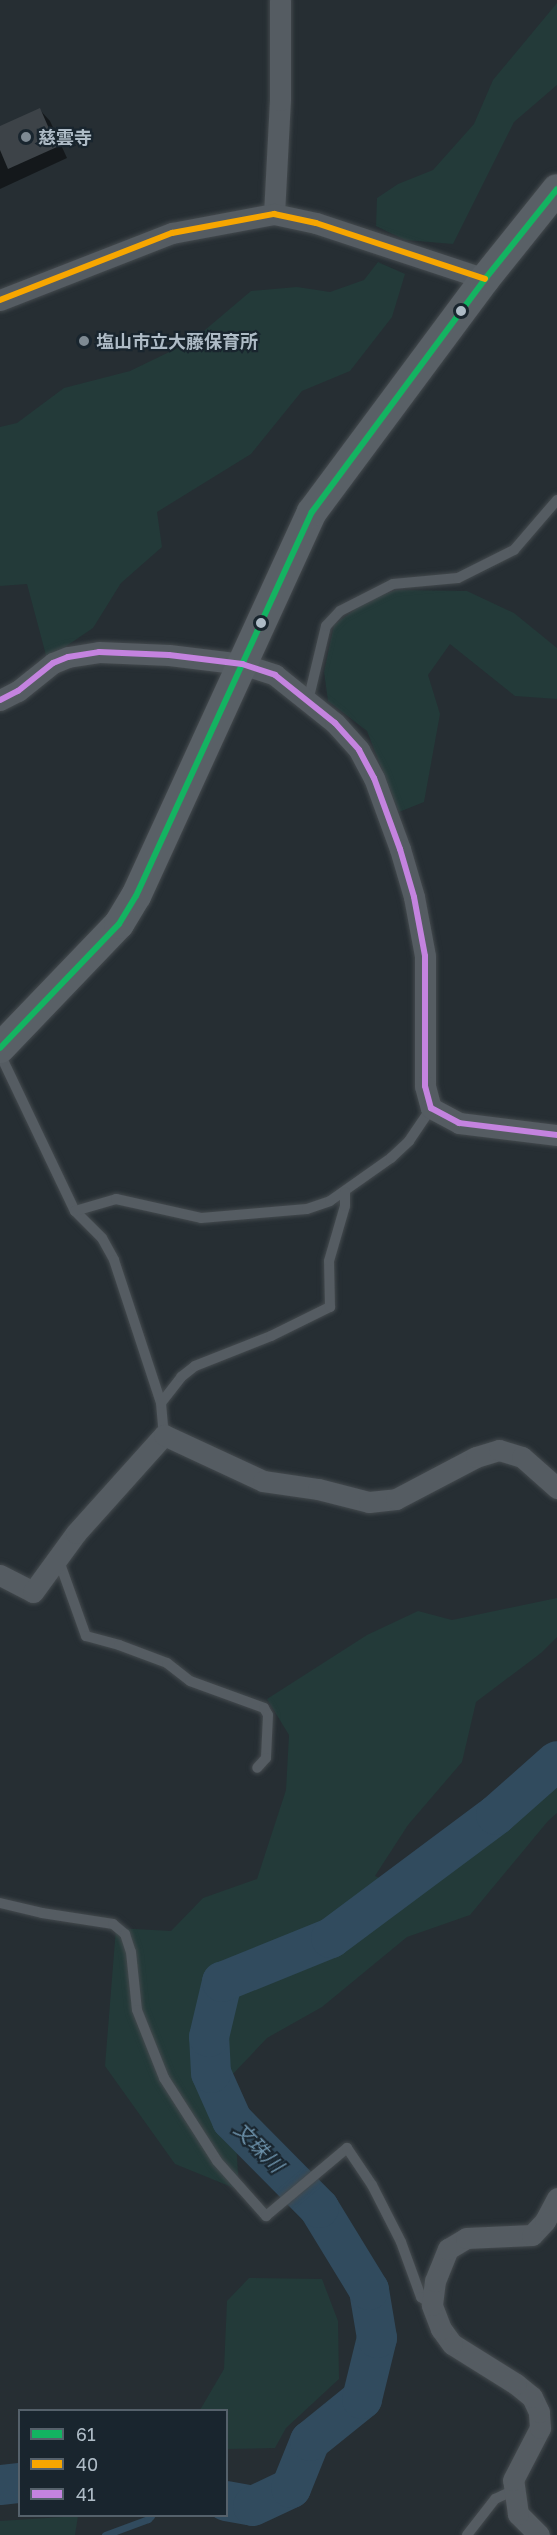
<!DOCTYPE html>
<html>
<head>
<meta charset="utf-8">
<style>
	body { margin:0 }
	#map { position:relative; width:557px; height:2535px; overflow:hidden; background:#262e33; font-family:"Golos Text","Noto Sans JP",sans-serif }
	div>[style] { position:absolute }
	.green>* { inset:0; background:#233a39 }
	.shadow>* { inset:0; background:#0007 }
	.stream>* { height:7px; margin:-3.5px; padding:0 3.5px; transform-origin:3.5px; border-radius:3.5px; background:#314b5e }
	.river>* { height:40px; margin:-20px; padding:0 20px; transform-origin:20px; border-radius:20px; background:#314b5e }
	.building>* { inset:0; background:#3d4348 }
	.roads { filter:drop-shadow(0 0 2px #444a4e) drop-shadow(0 0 2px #444a4e) }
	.service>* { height:10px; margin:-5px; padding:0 5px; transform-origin:5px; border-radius:5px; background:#555c62 }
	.minor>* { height:21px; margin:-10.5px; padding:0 10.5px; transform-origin:10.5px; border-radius:10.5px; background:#555c62 }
	.secondary>* { height:30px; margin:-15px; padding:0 15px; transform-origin:15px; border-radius:15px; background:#596066 }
	.bus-1>* { height:6px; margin:-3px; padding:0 3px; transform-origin:3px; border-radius:3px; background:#13b361 }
	.bus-2>* { height:6px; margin:-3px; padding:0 3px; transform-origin:3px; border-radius:3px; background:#f7a600 }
	.bus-3>* { height:6px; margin:-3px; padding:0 3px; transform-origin:3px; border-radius:3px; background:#c483df }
	.dots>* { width:16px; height:16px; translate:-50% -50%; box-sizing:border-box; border:3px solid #19252e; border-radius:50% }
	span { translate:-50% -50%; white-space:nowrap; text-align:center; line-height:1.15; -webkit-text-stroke:4.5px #19252e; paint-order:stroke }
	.poi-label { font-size:18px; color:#aebbc6; font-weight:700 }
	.left { translate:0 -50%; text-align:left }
	.water-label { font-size:20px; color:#6d92ab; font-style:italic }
	.legend { position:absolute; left:18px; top:2409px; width:210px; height:108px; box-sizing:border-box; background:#19252e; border:2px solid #55616b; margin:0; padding:8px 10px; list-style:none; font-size:18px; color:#aebbc6 }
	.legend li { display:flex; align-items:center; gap:12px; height:30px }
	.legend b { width:30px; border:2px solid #55616b }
</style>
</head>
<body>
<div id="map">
	<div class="green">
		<div style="clip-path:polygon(557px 3px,557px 85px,514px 122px,453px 244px,405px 240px,376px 226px,377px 198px,398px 184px,433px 170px,474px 124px,493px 80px)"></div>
		<div style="clip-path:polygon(378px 262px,405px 274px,392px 317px,350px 371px,302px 391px,251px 454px,157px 512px,162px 547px,121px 583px,93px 628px,47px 659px,27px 584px,0 586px,0 427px,17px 423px,64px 388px,130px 371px,192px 341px,251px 291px,297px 287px,330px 292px,364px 280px)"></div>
		<div style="clip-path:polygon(396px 590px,467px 591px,514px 613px,557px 648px,557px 699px,515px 696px,450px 644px,428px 675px,440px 714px,424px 802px,399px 812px,367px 731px,328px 701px,324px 672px,334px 625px,368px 600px)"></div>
		<div style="clip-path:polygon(557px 1598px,557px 1637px,541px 1653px,476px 1702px,462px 1762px,408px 1825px,375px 1876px,412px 1893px,494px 1830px,557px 1774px,557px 1813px,548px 1821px,470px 1915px,407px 1937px,322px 2007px,267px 2038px,232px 2075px,239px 2190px,175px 2164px,105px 2066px,116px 1928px,171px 1931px,203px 1898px,257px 1879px,286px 1790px,289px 1735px,267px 1699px,367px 1635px,418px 1611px,452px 1620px)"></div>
		<div style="clip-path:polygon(249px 2278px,322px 2279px,338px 2321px,339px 2379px,286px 2428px,275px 2448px,227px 2449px,226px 2410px,200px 2410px,224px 2369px,227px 2301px)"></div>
		<div style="clip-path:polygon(78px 2516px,75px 2535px,0 2535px,0 2521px)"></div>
	</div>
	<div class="shadow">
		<div style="clip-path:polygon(40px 110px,50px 121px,67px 158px,0 189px,0 128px)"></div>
	</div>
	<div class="stream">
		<div style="left:105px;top:2535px;width:46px;rotate:-20.4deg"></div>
		<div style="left:148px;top:2519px;width:4px;rotate:-45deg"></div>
	</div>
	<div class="river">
		<div style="left:0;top:2485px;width:20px;rotate:-6deg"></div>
		<div style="left:226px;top:2501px;width:27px;rotate:10deg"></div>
		<div style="left:253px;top:2506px;width:42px;rotate:-25.3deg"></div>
		<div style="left:291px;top:2488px;width:51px;rotate:-68deg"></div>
		<div style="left:310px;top:2441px;width:67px;rotate:-38.9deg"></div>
		<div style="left:362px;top:2399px;width:63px;rotate:-76.2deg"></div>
		<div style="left:377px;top:2338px;width:49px;rotate:-99.5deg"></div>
		<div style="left:369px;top:2290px;width:96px;rotate:-121.4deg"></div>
		<div style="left:319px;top:2208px;width:124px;rotate:-134.7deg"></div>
		<div style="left:232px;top:2120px;width:51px;rotate:-114.1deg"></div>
		<div style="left:211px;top:2073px;width:36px;rotate:-93deg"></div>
		<div style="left:209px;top:2037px;width:57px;rotate:-76.7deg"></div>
		<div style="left:222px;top:1982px;width:118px;rotate:-22deg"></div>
		<div style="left:331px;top:1938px;width:206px;rotate:-36.7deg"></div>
		<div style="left:496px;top:1815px;width:81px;rotate:-41.5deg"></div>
	</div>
	<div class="building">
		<div style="clip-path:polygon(40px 108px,57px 147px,8px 169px,0 150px,0 126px)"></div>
	</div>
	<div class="roads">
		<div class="service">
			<div style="left:308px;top:701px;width:77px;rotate:-76.5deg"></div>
			<div style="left:326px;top:626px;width:21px;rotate:-47deg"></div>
			<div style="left:340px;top:611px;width:59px;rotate:-27deg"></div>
			<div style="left:393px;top:584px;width:65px;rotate:-5.3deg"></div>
			<div style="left:458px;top:578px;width:63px;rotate:-26.6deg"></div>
			<div style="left:514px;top:550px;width:66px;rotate:-49.3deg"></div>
			<div style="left:0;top:1054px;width:174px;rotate:64.5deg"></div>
			<div style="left:75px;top:1211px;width:38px;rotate:45deg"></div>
			<div style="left:102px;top:1238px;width:25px;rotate:61deg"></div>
			<div style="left:114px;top:1260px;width:151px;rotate:71.8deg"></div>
			<div style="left:161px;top:1403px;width:32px;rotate:85deg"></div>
			<div style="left:75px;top:1211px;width:43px;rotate:-16.3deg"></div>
			<div style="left:116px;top:1199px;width:87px;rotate:12.6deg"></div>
			<div style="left:201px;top:1218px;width:106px;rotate:-4.9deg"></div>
			<div style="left:307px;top:1209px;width:24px;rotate:-19deg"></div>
			<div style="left:330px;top:1201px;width:75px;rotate:-35.2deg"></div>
			<div style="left:391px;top:1158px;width:25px;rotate:-43deg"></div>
			<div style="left:409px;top:1141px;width:40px;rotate:-56deg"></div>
			<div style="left:161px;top:1403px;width:33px;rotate:-52deg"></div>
			<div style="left:181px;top:1377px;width:18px;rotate:-38deg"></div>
			<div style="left:195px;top:1366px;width:82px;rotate:-21.5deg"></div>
			<div style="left:271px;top:1336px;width:66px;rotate:-26.2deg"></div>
			<div style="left:330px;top:1307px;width:46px;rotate:-91.2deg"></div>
			<div style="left:329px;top:1261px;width:57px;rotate:-73.8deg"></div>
			<div style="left:345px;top:1206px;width:14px;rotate:-90deg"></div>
			<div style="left:58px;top:1558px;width:83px;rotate:70.3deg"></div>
			<div style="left:86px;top:1636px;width:34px;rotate:15deg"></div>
			<div style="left:119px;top:1645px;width:51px;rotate:20.6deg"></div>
			<div style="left:167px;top:1663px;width:29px;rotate:38deg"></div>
			<div style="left:190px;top:1681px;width:79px;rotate:20deg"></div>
			<div style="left:264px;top:1708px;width:8px;rotate:60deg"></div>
			<div style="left:268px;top:1715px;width:43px;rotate:92.7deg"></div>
			<div style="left:266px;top:1758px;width:13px;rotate:132deg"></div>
			<div style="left:0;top:1903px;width:43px;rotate:13.4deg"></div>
			<div style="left:42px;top:1913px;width:72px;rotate:8.8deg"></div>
			<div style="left:113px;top:1924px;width:16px;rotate:40deg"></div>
			<div style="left:125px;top:1934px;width:19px;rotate:72deg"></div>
			<div style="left:131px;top:1952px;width:58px;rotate:84.1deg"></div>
			<div style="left:137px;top:2010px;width:73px;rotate:68.3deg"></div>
			<div style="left:164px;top:2078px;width:98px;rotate:57.4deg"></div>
			<div style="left:217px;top:2161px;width:74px;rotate:48.3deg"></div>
			<div style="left:266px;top:2216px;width:106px;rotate:-40deg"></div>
			<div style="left:347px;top:2148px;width:45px;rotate:56deg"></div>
			<div style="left:372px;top:2185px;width:64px;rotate:63deg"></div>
			<div style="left:401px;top:2242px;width:59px;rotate:70deg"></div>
			<div style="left:421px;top:2297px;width:14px;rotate:36deg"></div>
			<div style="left:467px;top:2535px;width:46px;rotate:-52.1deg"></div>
			<div style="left:495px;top:2499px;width:21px;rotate:-25deg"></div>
		</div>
		<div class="minor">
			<div style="left:274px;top:214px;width:114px;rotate:-87deg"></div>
			<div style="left:280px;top:100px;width:100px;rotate:-90deg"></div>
			<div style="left:0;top:300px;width:185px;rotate:-21.3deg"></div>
			<div style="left:172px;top:233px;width:104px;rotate:-10.6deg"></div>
			<div style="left:274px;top:214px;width:43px;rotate:12.1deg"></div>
			<div style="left:316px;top:223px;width:178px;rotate:18.3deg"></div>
			<div style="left:0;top:700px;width:20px;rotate:-27deg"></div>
			<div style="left:18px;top:691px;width:45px;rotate:-38.7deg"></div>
			<div style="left:53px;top:663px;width:16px;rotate:-22deg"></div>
			<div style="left:68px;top:657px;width:31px;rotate:-9deg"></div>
			<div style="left:99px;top:652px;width:70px;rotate:2.5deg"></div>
			<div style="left:169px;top:655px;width:74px;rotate:7deg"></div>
			<div style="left:242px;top:664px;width:35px;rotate:18deg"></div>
			<div style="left:275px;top:675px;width:77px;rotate:38.7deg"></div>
			<div style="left:335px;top:723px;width:36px;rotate:48deg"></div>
			<div style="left:359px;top:750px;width:32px;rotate:62deg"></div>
			<div style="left:374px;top:778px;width:76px;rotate:69.9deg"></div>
			<div style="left:400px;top:849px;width:50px;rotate:73.7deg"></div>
			<div style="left:414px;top:897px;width:60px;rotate:79.4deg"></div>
			<div style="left:425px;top:956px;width:130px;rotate:90deg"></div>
			<div style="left:425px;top:1086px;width:23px;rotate:75deg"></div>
			<div style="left:431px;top:1108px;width:32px;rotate:28deg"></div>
			<div style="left:459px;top:1123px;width:99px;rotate:7deg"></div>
			<div style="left:0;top:1575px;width:37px;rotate:27deg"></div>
			<div style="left:33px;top:1592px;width:73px;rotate:-53.9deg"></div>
			<div style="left:76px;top:1533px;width:132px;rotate:-48.1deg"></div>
			<div style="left:164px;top:1435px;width:109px;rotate:24.9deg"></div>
			<div style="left:263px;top:1481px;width:56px;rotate:8.3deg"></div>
			<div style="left:318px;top:1489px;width:53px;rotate:14.3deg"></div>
			<div style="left:369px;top:1502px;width:27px;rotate:-6deg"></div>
			<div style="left:396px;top:1499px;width:90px;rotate:-27.7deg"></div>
			<div style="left:476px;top:1457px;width:24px;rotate:-17deg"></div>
			<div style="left:499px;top:1450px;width:24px;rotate:17deg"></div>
			<div style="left:522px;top:1457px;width:47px;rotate:41.5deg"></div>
			<div style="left:539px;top:2535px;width:30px;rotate:-135deg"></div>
			<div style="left:518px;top:2514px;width:34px;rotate:-98deg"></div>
			<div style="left:513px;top:2480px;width:59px;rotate:-62.6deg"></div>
			<div style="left:540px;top:2428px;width:16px;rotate:-94deg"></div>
			<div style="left:539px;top:2412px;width:17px;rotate:-115deg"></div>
			<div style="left:532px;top:2397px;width:21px;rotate:-141deg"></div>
			<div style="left:516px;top:2384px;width:75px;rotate:-148deg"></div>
			<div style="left:452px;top:2344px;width:19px;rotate:-126deg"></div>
			<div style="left:441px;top:2329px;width:26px;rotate:-111deg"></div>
			<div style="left:432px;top:2305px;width:24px;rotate:-83deg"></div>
			<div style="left:435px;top:2281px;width:35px;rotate:-68deg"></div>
			<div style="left:448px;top:2249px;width:21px;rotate:-31deg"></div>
			<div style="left:466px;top:2238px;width:66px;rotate:-2.6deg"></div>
			<div style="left:532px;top:2235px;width:19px;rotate:-47deg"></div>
			<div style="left:545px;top:2221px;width:26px;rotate:-62deg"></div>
		</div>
		<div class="secondary">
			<div style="left:0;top:1048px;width:172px;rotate:-46.2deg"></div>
			<div style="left:119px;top:924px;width:33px;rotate:-59deg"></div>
			<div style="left:136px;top:896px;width:422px;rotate:-65.4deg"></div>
			<div style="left:312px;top:512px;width:290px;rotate:-53.4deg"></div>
			<div style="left:485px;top:279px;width:115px;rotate:-51.3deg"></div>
		</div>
	</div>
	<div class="bus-1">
		<div style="left:0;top:1048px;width:172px;rotate:-46.2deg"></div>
		<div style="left:119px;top:924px;width:33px;rotate:-59deg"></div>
		<div style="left:136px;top:896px;width:422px;rotate:-65.4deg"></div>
		<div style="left:312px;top:512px;width:290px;rotate:-53.4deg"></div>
		<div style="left:485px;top:279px;width:115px;rotate:-51.3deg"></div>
	</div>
	<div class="bus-2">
		<div style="left:0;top:300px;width:185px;rotate:-21.3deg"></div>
		<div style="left:172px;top:233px;width:104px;rotate:-10.6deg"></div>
		<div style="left:274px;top:214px;width:43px;rotate:12.1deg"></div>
		<div style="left:316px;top:223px;width:178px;rotate:18.3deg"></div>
	</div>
	<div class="bus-3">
		<div style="left:0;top:700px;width:20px;rotate:-27deg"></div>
		<div style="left:18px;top:691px;width:45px;rotate:-38.7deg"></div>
		<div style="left:53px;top:663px;width:16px;rotate:-22deg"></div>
		<div style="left:68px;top:657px;width:31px;rotate:-9deg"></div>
		<div style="left:99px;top:652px;width:70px;rotate:2.5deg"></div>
		<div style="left:169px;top:655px;width:74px;rotate:7deg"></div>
		<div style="left:242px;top:664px;width:35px;rotate:18deg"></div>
		<div style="left:275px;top:675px;width:77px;rotate:38.7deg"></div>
		<div style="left:335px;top:723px;width:36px;rotate:48deg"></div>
		<div style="left:359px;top:750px;width:32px;rotate:62deg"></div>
		<div style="left:374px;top:778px;width:76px;rotate:69.9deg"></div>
		<div style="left:400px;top:849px;width:50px;rotate:73.7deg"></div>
		<div style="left:414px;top:897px;width:60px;rotate:79.4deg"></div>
		<div style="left:425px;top:956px;width:130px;rotate:90deg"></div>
		<div style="left:425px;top:1086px;width:23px;rotate:75deg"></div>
		<div style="left:431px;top:1108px;width:32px;rotate:28deg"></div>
		<div style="left:459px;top:1123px;width:99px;rotate:7deg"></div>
	</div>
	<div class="dots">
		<div style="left:26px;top:137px;background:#7e8a93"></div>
		<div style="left:461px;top:311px;background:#aebbc6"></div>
		<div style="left:84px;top:341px;background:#7e8a93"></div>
		<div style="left:261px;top:623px;background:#aebbc6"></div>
	</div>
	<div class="poi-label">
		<span class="left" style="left:38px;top:137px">慈雲寺</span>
		<span class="left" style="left:96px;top:341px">塩山市立大藤保育所</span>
	</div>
	<div class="water-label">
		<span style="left:259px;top:2147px;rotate:46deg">文珠川</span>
	</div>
	<ul class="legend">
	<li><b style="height:8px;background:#13b361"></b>61</li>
	<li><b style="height:8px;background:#f7a600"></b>40</li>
	<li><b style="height:8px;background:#c483df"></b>41</li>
	</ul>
</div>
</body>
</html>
